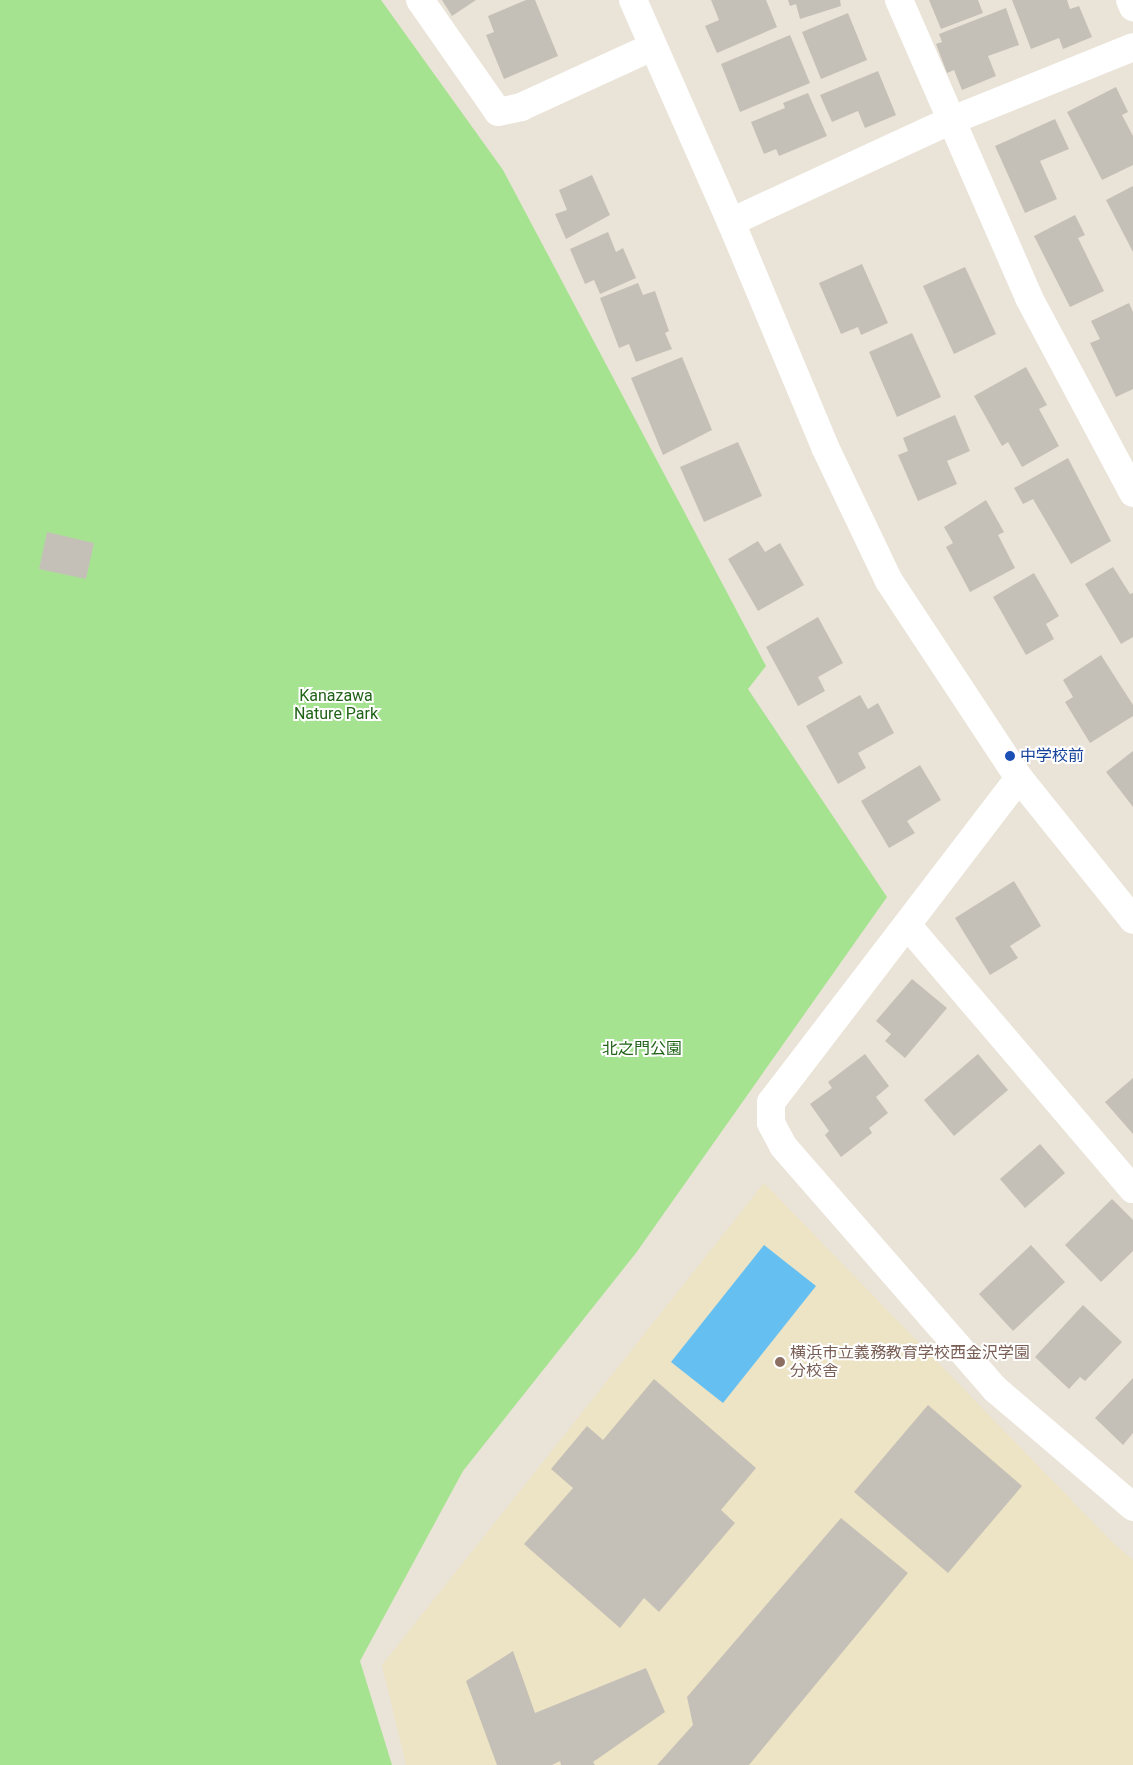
<!DOCTYPE html>
<html>
<head>
<meta charset="utf-8">
<style>
	body { margin:0 }
	#map { position:relative; width:1133px; height:1765px; overflow:hidden; background:#eae3d7; font-family:Roboto,"Noto Sans JP",sans-serif }
	div>[style] { position:absolute }
	.education>* { inset:0; background:#ede3c5 }
	.green>* { inset:0; background:#a6e391 }
	.water>* { inset:0; background:#65c0f1 }
	.building>* { inset:0; background:#c5c0b7 }
	.street>* { height:28px; margin:-14px; padding:0 14px; transform-origin:14px; border-radius:14px; background:#fff }
	.secondary>* { height:28px; margin:-14px; padding:0 14px; transform-origin:14px; border-radius:14px; background:#fff }
	.dots>* { width:14px; height:14px; translate:-50% -50%; box-sizing:border-box; border:2px solid #fff; border-radius:50% }
	span { translate:-50% -50%; white-space:nowrap; text-align:center; line-height:1.15; -webkit-text-stroke:4px #fff; paint-order:stroke }
	.park-label { font-size:16px; color:#206317 }
	.transit-label { font-size:16px; color:#164399 }
	.left { translate:0 -50%; text-align:left }
	.education-label { font-size:16px; color:#785e54 }
</style>
</head>
<body>
<div id="map">
	<div class="education">
		<div style="clip-path:polygon(764px 1183px,1112px 1542px,1133px 1560px,1133px 1765px,406px 1765px,382px 1665px)"></div>
	</div>
	<div class="green">
		<div style="clip-path:polygon(0 0,381px 0,503px 170px,766px 666px,748px 689px,887px 897px,636px 1253px,463px 1471px,360px 1661px,392px 1765px,0 1765px)"></div>
	</div>
	<div class="water">
		<div style="clip-path:polygon(764px 1245px,816px 1286px,723px 1403px,671px 1362px)"></div>
	</div>
	<div class="building">
		<div style="clip-path:polygon(442px 0,476px 0,452px 16px)"></div>
		<div style="clip-path:polygon(526px 0,535px 0,558px 56px,504px 79px,486px 35px,494px 32px,488px 16px)"></div>
		<div style="clip-path:polygon(711px 0,766px 0,777px 27px,717px 53px,705px 26px,719px 20px)"></div>
		<div style="clip-path:polygon(788px 0,840px 0,841px 6px,800px 19px,796px 4px,790px 6px)"></div>
		<div style="clip-path:polygon(929px 0,978px 0,983px 13px,941px 29px)"></div>
		<div style="clip-path:polygon(1012px 0,1067px 0,1070px 9px,1079px 6px,1092px 37px,1063px 49px,1059px 38px,1031px 49px)"></div>
		<div style="clip-path:polygon(1006px 8px,1019px 45px,988px 56px,996px 76px,962px 90px,954px 70px,947px 73px,936px 44px,942px 42px,939px 34px)"></div>
		<div style="clip-path:polygon(848px 13px,867px 60px,821px 79px,802px 32px)"></div>
		<div style="clip-path:polygon(790px 35px,810px 83px,740px 112px,721px 64px)"></div>
		<div style="clip-path:polygon(878px 71px,896px 115px,865px 128px,858px 111px,832px 122px,820px 95px)"></div>
		<div style="clip-path:polygon(1116px 87px,1128px 112px,1122px 115px,1133px 136px,1133px 165px,1102px 180px,1067px 112px)"></div>
		<div style="clip-path:polygon(808px 93px,827px 136px,779px 156px,776px 149px,764px 154px,751px 122px,785px 108px,783px 103px)"></div>
		<div style="clip-path:polygon(1055px 119px,1069px 149px,1040px 161px,1057px 199px,1025px 213px,995px 146px)"></div>
		<div style="clip-path:polygon(592px 175px,610px 215px,566px 239px,555px 214px,567px 210px,559px 190px)"></div>
		<div style="clip-path:polygon(1133px 186px,1133px 252px,1106px 200px)"></div>
		<div style="clip-path:polygon(1075px 215px,1085px 235px,1078px 238px,1104px 291px,1070px 307px,1034px 236px)"></div>
		<div style="clip-path:polygon(608px 232px,616px 252px,623px 248px,636px 278px,600px 294px,594px 280px,585px 284px,570px 249px)"></div>
		<div style="clip-path:polygon(862px 264px,888px 323px,861px 335px,858px 327px,841px 334px,819px 283px)"></div>
		<div style="clip-path:polygon(965px 267px,996px 334px,954px 354px,923px 286px)"></div>
		<div style="clip-path:polygon(638px 283px,643px 295px,655px 291px,669px 331px,665px 333px,672px 349px,636px 362px,629px 344px,619px 348px,600px 298px)"></div>
		<div style="clip-path:polygon(1129px 303px,1133px 312px,1133px 389px,1116px 397px,1090px 343px,1100px 339px,1091px 321px)"></div>
		<div style="clip-path:polygon(912px 333px,941px 397px,897px 417px,869px 352px)"></div>
		<div style="clip-path:polygon(682px 357px,712px 430px,663px 455px,631px 378px)"></div>
		<div style="clip-path:polygon(1026px 367px,1047px 405px,1039px 409px,1059px 446px,1022px 467px,1008px 442px,1002px 446px,974px 396px)"></div>
		<div style="clip-path:polygon(955px 415px,970px 451px,947px 461px,957px 484px,918px 501px,898px 455px,908px 451px,903px 438px)"></div>
		<div style="clip-path:polygon(738px 442px,762px 496px,704px 522px,680px 467px)"></div>
		<div style="clip-path:polygon(1068px 458px,1111px 541px,1071px 564px,1033px 499px,1023px 504px,1014px 488px)"></div>
		<div style="clip-path:polygon(986px 500px,1004px 532px,998px 535px,1015px 568px,970px 592px,946px 547px,953px 543px,944px 527px)"></div>
		<div style="clip-path:polygon(47px 532px,94px 543px,86px 579px,39px 569px)"></div>
		<div style="clip-path:polygon(758px 541px,765px 552px,780px 543px,804px 585px,758px 611px,728px 559px)"></div>
		<div style="clip-path:polygon(1113px 567px,1130px 594px,1133px 593px,1133px 637px,1121px 644px,1085px 584px)"></div>
		<div style="clip-path:polygon(1034px 573px,1059px 616px,1046px 624px,1054px 639px,1026px 655px,993px 597px)"></div>
		<div style="clip-path:polygon(818px 617px,843px 663px,818px 677px,825px 691px,798px 706px,766px 647px)"></div>
		<div style="clip-path:polygon(1101px 655px,1133px 705px,1133px 716px,1090px 743px,1065px 702px,1073px 697px,1063px 680px)"></div>
		<div style="clip-path:polygon(860px 695px,868px 709px,878px 703px,894px 733px,858px 753px,866px 768px,838px 784px,806px 726px)"></div>
		<div style="clip-path:polygon(1133px 751px,1133px 807px,1106px 772px)"></div>
		<div style="clip-path:polygon(920px 765px,941px 800px,907px 821px,915px 833px,889px 848px,861px 801px)"></div>
		<div style="clip-path:polygon(1014px 881px,1041px 926px,1010px 946px,1018px 958px,990px 975px,955px 918px)"></div>
		<div style="clip-path:polygon(912px 979px,947px 1008px,905px 1058px,885px 1041px,891px 1034px,876px 1021px)"></div>
		<div style="clip-path:polygon(865px 1054px,889px 1086px,876px 1097px,888px 1113px,869px 1128px,872px 1133px,841px 1157px,825px 1135px,829px 1131px,810px 1104px,832px 1088px,828px 1082px)"></div>
		<div style="clip-path:polygon(978px 1054px,1008px 1090px,954px 1136px,924px 1100px)"></div>
		<div style="clip-path:polygon(1133px 1078px,1133px 1134px,1105px 1102px)"></div>
		<div style="clip-path:polygon(1040px 1144px,1065px 1173px,1025px 1208px,1000px 1179px)"></div>
		<div style="clip-path:polygon(1112px 1199px,1133px 1220px,1133px 1251px,1101px 1282px,1065px 1245px)"></div>
		<div style="clip-path:polygon(1031px 1245px,1065px 1282px,1013px 1331px,979px 1294px)"></div>
		<div style="clip-path:polygon(1083px 1305px,1122px 1342px,1085px 1381px,1080px 1377px,1069px 1389px,1035px 1357px)"></div>
		<div style="clip-path:polygon(1133px 1378px,1133px 1433px,1123px 1445px,1095px 1418px)"></div>
		<div style="clip-path:polygon(654px 1379px,756px 1468px,721px 1510px,735px 1523px,659px 1612px,644px 1598px,620px 1628px,524px 1544px,573px 1488px,551px 1469px,587px 1426px,603px 1440px)"></div>
		<div style="clip-path:polygon(928px 1405px,1022px 1486px,948px 1573px,854px 1492px)"></div>
		<div style="clip-path:polygon(841px 1518px,908px 1573px,749px 1765px,657px 1765px,693px 1725px,687px 1697px)"></div>
		<div style="clip-path:polygon(513px 1651px,535px 1713px,646px 1668px,665px 1712px,593px 1762px,595px 1765px,561px 1765px,560px 1761px,552px 1765px,497px 1765px,466px 1681px)"></div>
	</div>
	<div class="street">
		<div style="left:420px;top:0;width:136px;rotate:55.1deg"></div>
		<div style="left:498px;top:112px;width:24px;rotate:-12deg"></div>
		<div style="left:521px;top:107px;width:144px;rotate:-24.6deg"></div>
		<div style="left:899px;top:0;width:325px;rotate:66.4deg"></div>
		<div style="left:1029px;top:298px;width:221px;rotate:61.9deg"></div>
		<div style="left:1130px;top:0;width:8px;rotate:67deg"></div>
		<div style="left:731px;top:222px;width:241px;rotate:-24.8deg"></div>
		<div style="left:950px;top:121px;width:197px;rotate:-22deg"></div>
		<div style="left:1019px;top:778px;width:408px;rotate:127.4deg"></div>
		<div style="left:771px;top:1102px;width:21px;rotate:90deg"></div>
		<div style="left:771px;top:1123px;width:26px;rotate:62deg"></div>
		<div style="left:783px;top:1146px;width:322px;rotate:48.9deg"></div>
		<div style="left:995px;top:1389px;width:182px;rotate:40.5deg"></div>
		<div style="left:908px;top:926px;width:346px;rotate:49.5deg"></div>
	</div>
	<div class="secondary">
		<div style="left:633px;top:0;width:243px;rotate:66.2deg"></div>
		<div style="left:731px;top:222px;width:244px;rotate:67.3deg"></div>
		<div style="left:825px;top:447px;width:148px;rotate:64.5deg"></div>
		<div style="left:889px;top:581px;width:236px;rotate:56.6deg"></div>
		<div style="left:1019px;top:778px;width:182px;rotate:51.2deg"></div>
	</div>
	<div class="dots">
		<div style="left:1010px;top:756px;background:#1a4fb4"></div>
		<div style="left:780px;top:1362px;background:#8d6e63"></div>
	</div>
	<div class="park-label">
		<span style="left:336px;top:705px">Kanazawa<br>Nature Park</span>
		<span style="left:642px;top:1049px">北之門公園</span>
	</div>
	<div class="transit-label">
		<span class="left" style="left:1020px;top:756px">中学校前</span>
	</div>
	<div class="education-label">
		<span class="left" style="left:790px;top:1362px">横浜市立義務教育学校西金沢学園<br>分校舎</span>
	</div>
</div>
</body>
</html>
